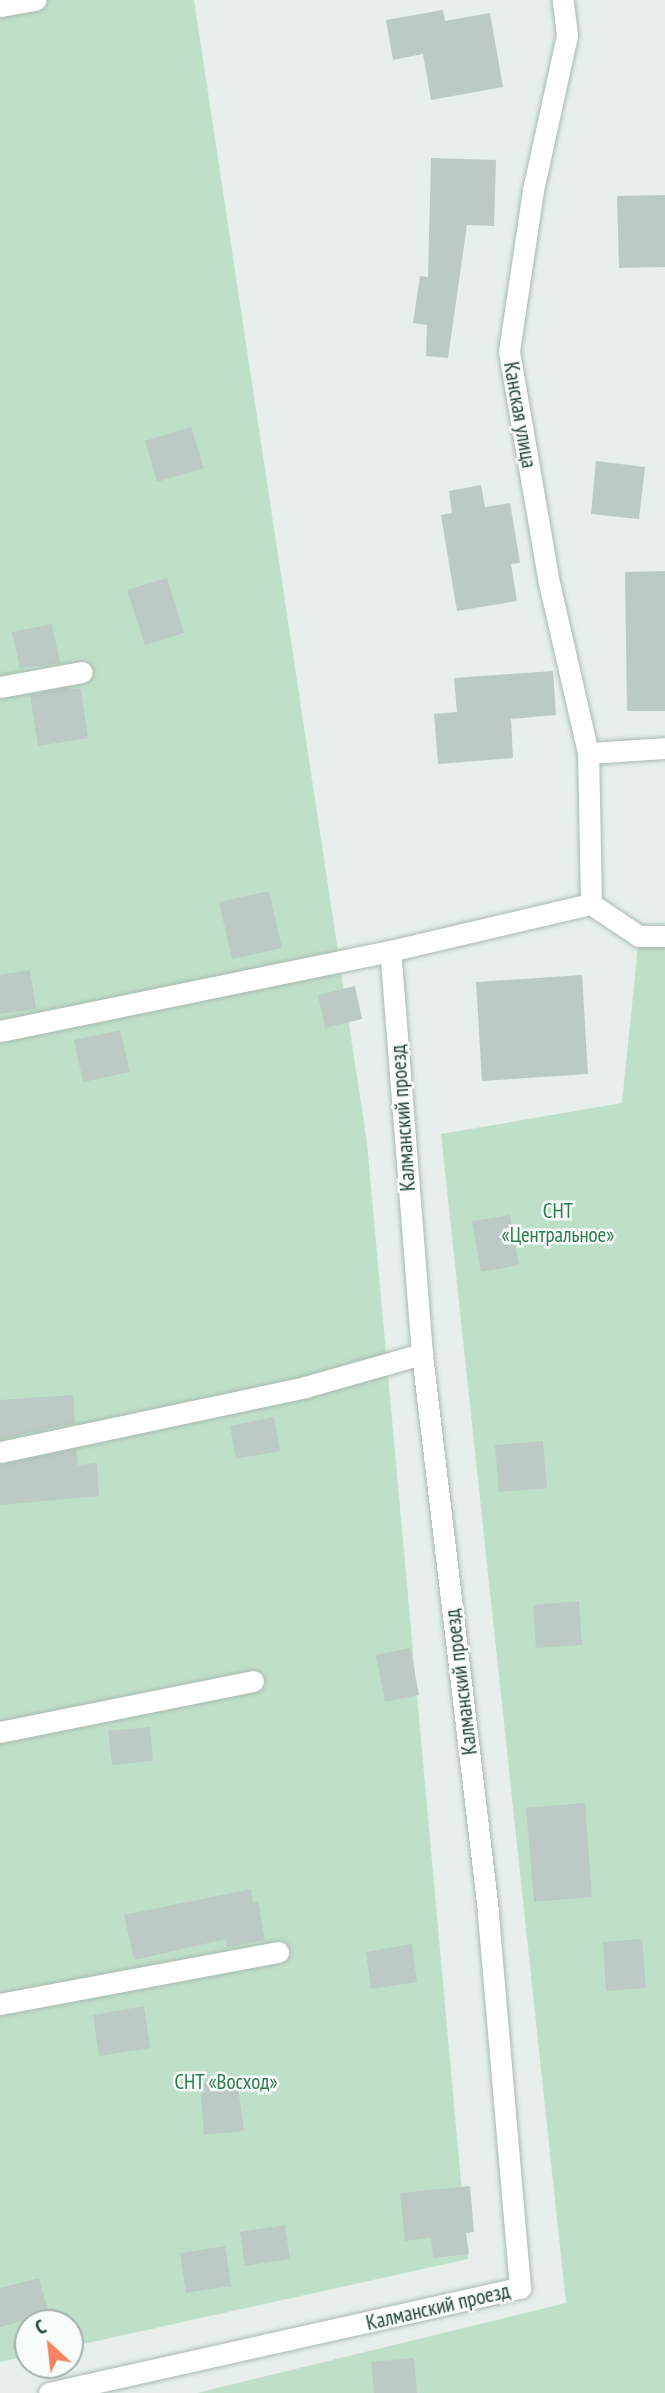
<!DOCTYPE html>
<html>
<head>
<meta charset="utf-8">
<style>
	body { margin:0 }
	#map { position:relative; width:665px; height:2393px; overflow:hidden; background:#e6efeb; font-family:"PT Sans Narrow",sans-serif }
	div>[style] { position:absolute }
	.green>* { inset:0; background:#bfe0c8 }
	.building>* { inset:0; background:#bbcac4 }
	.roads { filter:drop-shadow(0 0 2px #a8b8b2) drop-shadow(0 0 2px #a8b8b2) }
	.street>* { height:21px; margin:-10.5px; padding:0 10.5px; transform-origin:10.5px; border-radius:10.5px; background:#fff }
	span { translate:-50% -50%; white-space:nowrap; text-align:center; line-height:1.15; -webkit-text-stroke:5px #f7fbf9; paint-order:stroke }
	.street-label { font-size:21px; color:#24423a }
	.park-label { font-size:21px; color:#2d7a4b }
	.north { position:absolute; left:14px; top:2309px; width:70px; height:70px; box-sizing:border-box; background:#f7fbf9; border:2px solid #a3b1ad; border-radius:50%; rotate:333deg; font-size:19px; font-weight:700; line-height:28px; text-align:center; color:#24423a }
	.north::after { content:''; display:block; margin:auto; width:24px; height:32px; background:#f4845f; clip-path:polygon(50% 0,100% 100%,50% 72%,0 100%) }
</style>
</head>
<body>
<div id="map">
	<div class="green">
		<div style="clip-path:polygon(0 0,194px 0,367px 1143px,468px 2259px,70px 2347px,70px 2323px,28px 2323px,28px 2356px,0 2362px)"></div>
		<div style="clip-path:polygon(639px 936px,665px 936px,665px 2393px,197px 2393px,566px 2303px,441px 1134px,622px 1103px)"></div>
	</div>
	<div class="building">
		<div style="clip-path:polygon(443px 10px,445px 21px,490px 13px,503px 87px,431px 100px,423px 54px,393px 60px,386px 20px)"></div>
		<div style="clip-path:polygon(431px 158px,496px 160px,494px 226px,467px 225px,448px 358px,426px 356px,427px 325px,413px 323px,420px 276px,428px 277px)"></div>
		<div style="clip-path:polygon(665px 195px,665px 267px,619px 268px,617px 196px)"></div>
		<div style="clip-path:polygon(191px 427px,204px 468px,157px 482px,145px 441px)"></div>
		<div style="clip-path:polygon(596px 461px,645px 467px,639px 519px,591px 514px)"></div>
		<div style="clip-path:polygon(481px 485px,485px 507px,510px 503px,520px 563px,511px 564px,517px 601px,457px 611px,441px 515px,452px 513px,449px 491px)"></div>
		<div style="clip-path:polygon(665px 571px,665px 711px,627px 711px,625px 572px)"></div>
		<div style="clip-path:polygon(167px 578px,184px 633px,145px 645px,127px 590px)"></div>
		<div style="clip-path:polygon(52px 624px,60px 663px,20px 668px,12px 632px)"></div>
		<div style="clip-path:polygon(553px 671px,556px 715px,511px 719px,513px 758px,438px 764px,434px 714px,457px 712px,454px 678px)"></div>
		<div style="clip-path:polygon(65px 688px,81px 689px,88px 738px,38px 746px,30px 695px)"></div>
		<div style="clip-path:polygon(269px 891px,282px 948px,232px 959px,219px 902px)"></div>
		<div style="clip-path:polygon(30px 970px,36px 1009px,0 1014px,0 975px)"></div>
		<div style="clip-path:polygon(582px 975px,588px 1074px,482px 1081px,476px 982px)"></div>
		<div style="clip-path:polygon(355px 986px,362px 1019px,325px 1028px,318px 995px)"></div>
		<div style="clip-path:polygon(120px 1030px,130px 1072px,83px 1082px,74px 1040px)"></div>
		<div style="clip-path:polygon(510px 1215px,519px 1265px,481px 1272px,472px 1221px)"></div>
		<div style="clip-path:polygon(73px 1395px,75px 1423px,0 1439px,0 1400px)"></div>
		<div style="clip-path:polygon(274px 1417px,280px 1451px,236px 1459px,230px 1426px)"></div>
		<div style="clip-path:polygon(543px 1441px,547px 1488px,499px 1492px,495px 1445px)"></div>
		<div style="clip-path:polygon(76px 1449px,78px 1465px,97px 1463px,99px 1496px,0 1505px,0 1465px)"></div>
		<div style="clip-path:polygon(579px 1601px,582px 1645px,536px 1648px,533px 1605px)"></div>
		<div style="clip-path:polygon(410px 1648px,419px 1695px,385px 1702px,376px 1655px)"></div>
		<div style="clip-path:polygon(150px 1727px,153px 1761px,112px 1765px,108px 1731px)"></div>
		<div style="clip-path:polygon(585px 1803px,592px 1897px,534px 1902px,526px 1808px)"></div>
		<div style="clip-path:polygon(251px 1889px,253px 1902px,258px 1901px,265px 1940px,227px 1947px,226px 1939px,134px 1960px,124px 1915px)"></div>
		<div style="clip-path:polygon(642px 1939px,646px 1988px,606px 1991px,603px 1942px)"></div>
		<div style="clip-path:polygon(412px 1944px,417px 1982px,371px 1989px,366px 1952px)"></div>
		<div style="clip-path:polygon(144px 2006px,150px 2048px,99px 2056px,93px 2015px)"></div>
		<div style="clip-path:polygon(237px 2080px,244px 2131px,204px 2135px,200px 2083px)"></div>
		<div style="clip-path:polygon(470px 2186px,474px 2232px,466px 2233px,469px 2254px,433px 2258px,431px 2238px,405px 2241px,400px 2193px)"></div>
		<div style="clip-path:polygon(285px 2225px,290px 2259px,245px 2266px,240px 2232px)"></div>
		<div style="clip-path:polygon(225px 2246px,231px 2286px,186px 2293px,180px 2253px)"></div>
		<div style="clip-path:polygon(39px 2278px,49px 2314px,0 2327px,0 2288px)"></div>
		<div style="clip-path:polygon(414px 2358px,417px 2393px,374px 2393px,371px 2362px)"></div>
	</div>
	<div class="roads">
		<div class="street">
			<div style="left:0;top:6px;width:36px;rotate:-10deg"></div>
			<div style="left:0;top:687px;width:83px;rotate:-10.4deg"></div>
			<div style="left:588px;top:753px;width:77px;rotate:-3.7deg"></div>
			<div style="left:591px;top:904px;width:58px;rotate:33.7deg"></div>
			<div style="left:639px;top:936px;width:26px"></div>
			<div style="left:0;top:1031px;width:398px;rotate:-11.6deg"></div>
			<div style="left:0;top:1452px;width:312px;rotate:-12deg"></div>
			<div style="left:305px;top:1387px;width:122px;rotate:-15.8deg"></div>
			<div style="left:0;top:1732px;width:258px;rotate:-11.4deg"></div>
			<div style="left:0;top:2004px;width:283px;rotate:-10.6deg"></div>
			<div style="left:49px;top:2393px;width:483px;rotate:-12.6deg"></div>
			<div style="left:520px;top:2288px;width:378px;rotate:-94.9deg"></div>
			<div style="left:488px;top:1911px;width:561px;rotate:-96.76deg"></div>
			<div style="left:422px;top:1354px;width:404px;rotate:-94.5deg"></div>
			<div style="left:390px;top:951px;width:206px;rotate:-13.2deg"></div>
			<div style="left:591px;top:904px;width:151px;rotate:-91.1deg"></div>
			<div style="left:588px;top:753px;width:174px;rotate:-102.9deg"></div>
			<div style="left:549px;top:583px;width:235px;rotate:-99.8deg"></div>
			<div style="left:509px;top:351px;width:163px;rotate:-81.5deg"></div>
			<div style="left:533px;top:190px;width:159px;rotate:-77.6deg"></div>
			<div style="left:567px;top:35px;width:35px;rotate:-97deg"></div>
		</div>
	</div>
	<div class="street-label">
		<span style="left:520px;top:415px;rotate:80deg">Канская улица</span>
		<span style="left:403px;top:1118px;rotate:-94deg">Калманский проезд</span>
		<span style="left:461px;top:1682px;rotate:-97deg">Калманский проезд</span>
		<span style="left:438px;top:2307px;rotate:-13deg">Калманский проезд</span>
	</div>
	<div class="park-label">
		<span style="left:558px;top:1223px">СНТ<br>«Центральное»</span>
		<span style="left:226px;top:2082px">СНТ «Восход»</span>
	</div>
	<div class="north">С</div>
</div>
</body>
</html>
